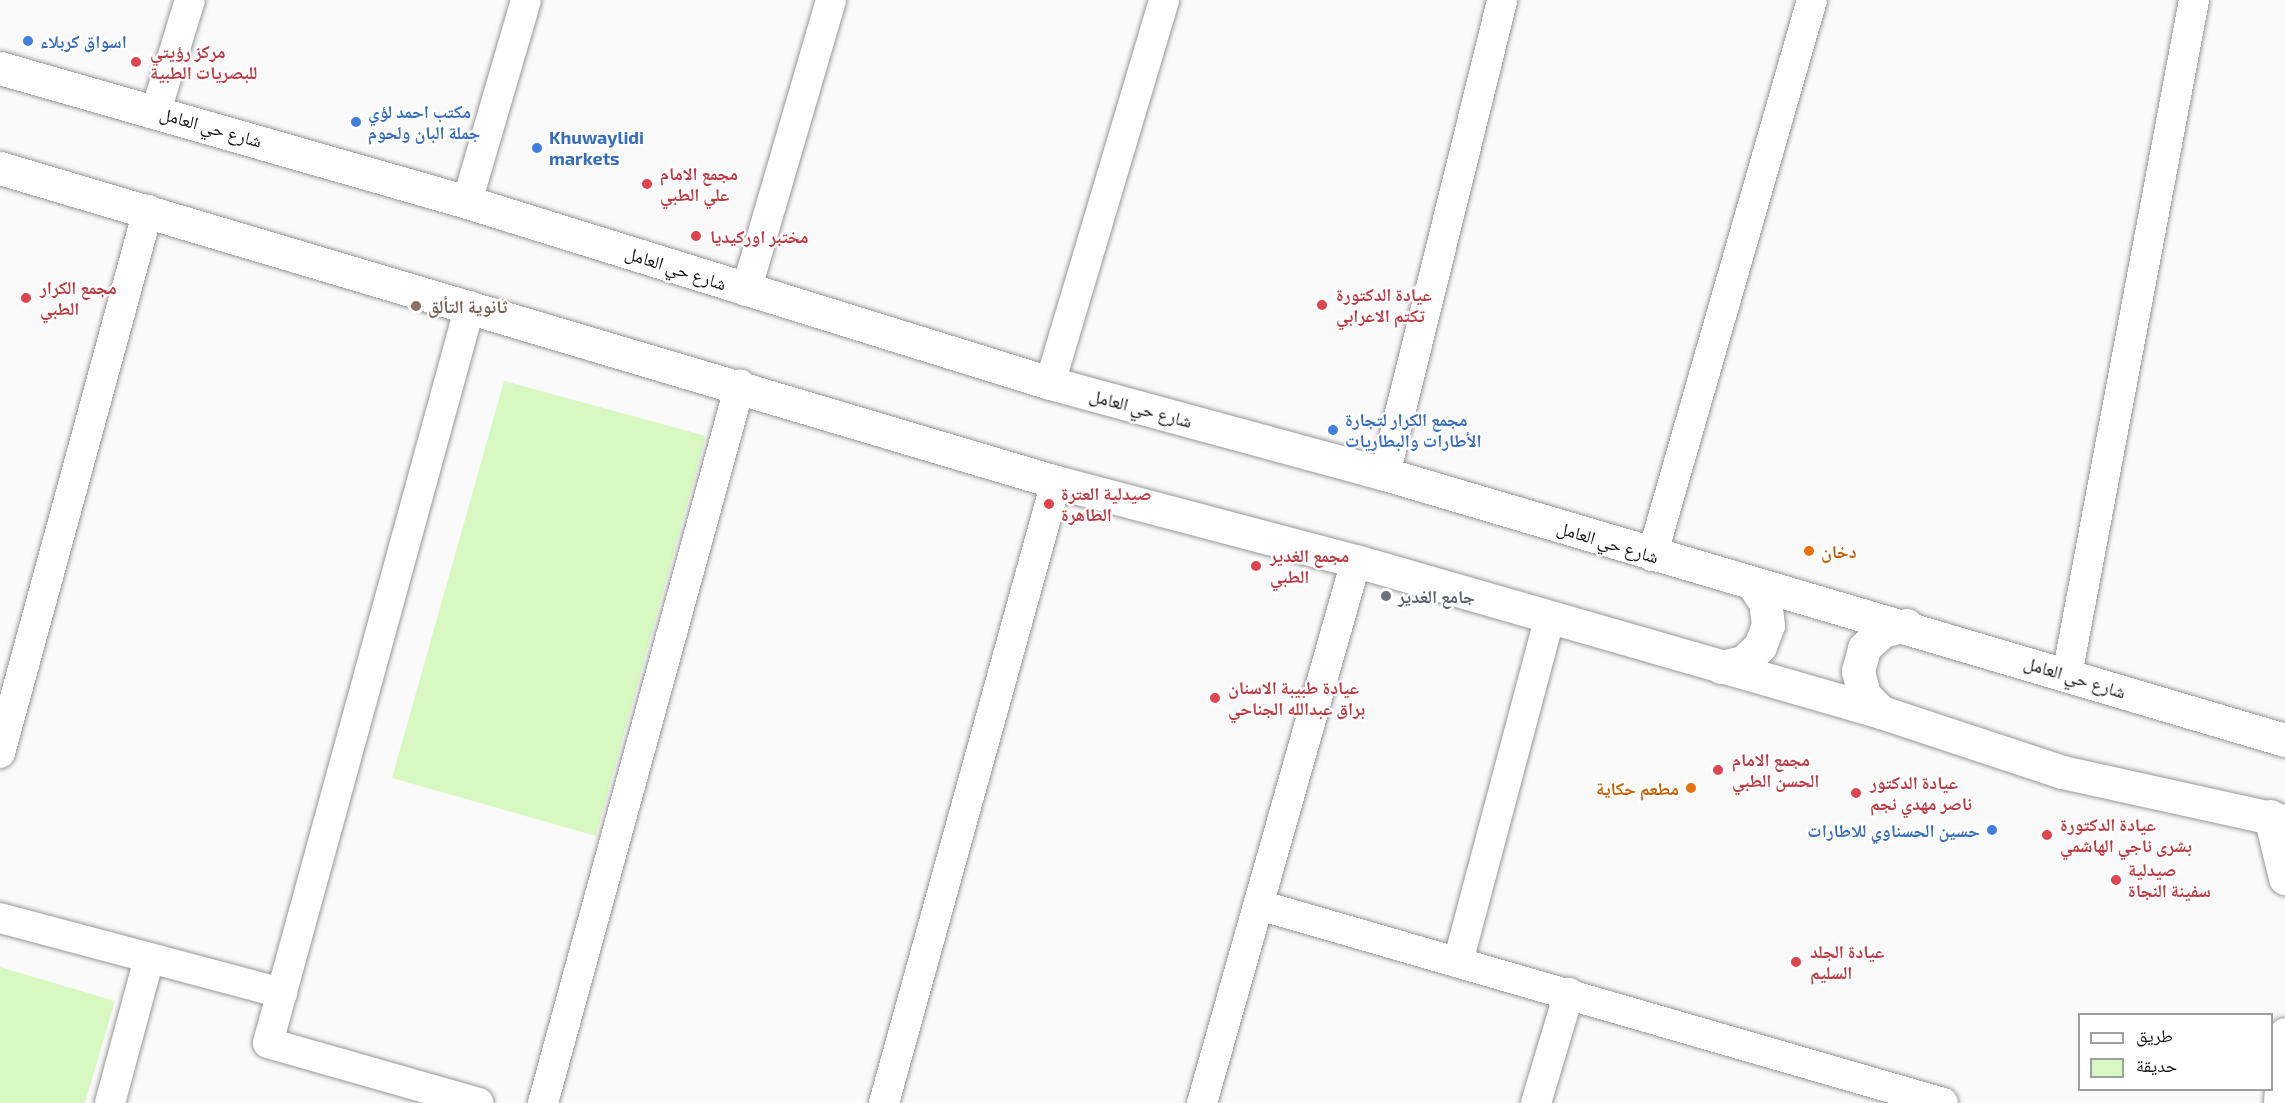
<!DOCTYPE html>
<html>
<head>
<meta charset="utf-8">
<style>
	body { margin:0 }
	#map { position:relative; width:2285px; height:1103px; overflow:hidden; background:#fafafb; font-family:"Exo 2","Noto Naskh Arabic",sans-serif }
	div>[style] { position:absolute }
	.green>* { inset:0; background:#d7f9c1 }
	.roads { filter:drop-shadow(0 0 2px #989899) drop-shadow(0 0 2px #989899) }
	.minor>* { height:30px; margin:-15px; padding:0 15px; transform-origin:15px; border-radius:15px; background:#fff }
	.tertiary>* { height:33px; margin:-16.5px; padding:0 16.5px; transform-origin:16.5px; border-radius:16.5px; background:#fff }
	.secondary>* { height:33px; margin:-16.5px; padding:0 16.5px; transform-origin:16.5px; border-radius:16.5px; background:#fff }
	.primary>* { height:33px; margin:-16.5px; padding:0 16.5px; transform-origin:16.5px; border-radius:16.5px; background:#fff }
	.dots>* { width:16px; height:16px; translate:-50% -50%; box-sizing:border-box; border:3px solid #fff; border-radius:50% }
	span { translate:-50% -50%; white-space:nowrap; text-align:center; line-height:1.15; -webkit-text-stroke:4.5px #fff; paint-order:stroke }
	.shop-label { font-size:18px; color:#366cbe; font-weight:700 }
	.left { translate:0 -50%; text-align:left }
	.right { translate:-100% -50%; text-align:right }
	.health-label { font-size:18px; color:#be3a42; font-weight:700 }
	.street-label { font-size:18px; color:#101011 }
	.education-label { font-size:18px; color:#785e54; font-weight:700 }
	.food-label { font-size:18px; color:#c56008; font-weight:700 }
	.worship-label { font-size:18px; color:#5b616d; font-weight:700 }
	.legend { position:absolute; left:2078px; top:1013px; width:195px; height:78px; box-sizing:border-box; background:#fff; border:2px solid #9f9fa0; margin:0; padding:8px 10px; list-style:none; font-size:18px; color:#101011 }
	.legend li { display:flex; align-items:center; gap:12px; height:30px }
	.legend b { width:30px; border:2px solid #9f9fa0 }
</style>
</head>
<body>
<div id="map">
	<div class="green">
		<div style="clip-path:polygon(504px 381px,706px 436px,596px 836px,392px 778px)"></div>
		<div style="clip-path:polygon(0 967px,115px 1001px,85px 1103px,0 1103px)"></div>
	</div>
	<div class="roads">
		<div class="minor">
			<div style="left:156px;top:111px;width:116px;rotate:-73deg"></div>
			<div style="left:467px;top:202px;width:210px;rotate:-73.7deg"></div>
			<div style="left:746px;top:291px;width:303px;rotate:-73.7deg"></div>
			<div style="left:470px;top:306px;width:764px;rotate:105.33deg"></div>
			<div style="left:268px;top:1043px;width:219px;rotate:15.9deg"></div>
			<div style="left:1050px;top:383px;width:400px;rotate:-73.4deg"></div>
			<div style="left:1385px;top:474px;width:488px;rotate:-76.1deg"></div>
			<div style="left:1652px;top:556px;width:579px;rotate:-73.95deg"></div>
			<div style="left:2067px;top:675px;width:687px;rotate:-79.34deg"></div>
			<div style="left:0;top:753px;width:563px;rotate:-74.75deg"></div>
			<div style="left:1259px;top:905px;width:712px;rotate:16.14deg"></div>
			<div style="left:0;top:918px;width:292px;rotate:14.9deg"></div>
			<div style="left:1458px;top:962px;width:355px;rotate:-75.1deg"></div>
			<div style="left:110px;top:1103px;width:150px;rotate:-74.9deg"></div>
			<div style="left:543px;top:1103px;width:745px;rotate:-74.66deg"></div>
			<div style="left:884px;top:1103px;width:644px;rotate:-74.52deg"></div>
			<div style="left:1202px;top:1103px;width:563px;rotate:-74.14deg"></div>
			<div style="left:1536px;top:1103px;width:115px;rotate:-73.3deg"></div>
		</div>
		<div class="tertiary">
			<div style="left:2270px;top:816px;width:64px;rotate:76.4deg"></div>
			<div style="left:2280px;top:1103px;width:69px;rotate:-85.9deg"></div>
		</div>
		<div class="secondary">
			<div style="left:0;top:68px;width:486px;rotate:16deg"></div>
			<div style="left:467px;top:202px;width:610px;rotate:17.25deg"></div>
			<div style="left:1050px;top:383px;width:347px;rotate:15.2deg"></div>
			<div style="left:1385px;top:474px;width:938px;rotate:16.47deg"></div>
			<div style="left:0;top:168px;width:1102px;rotate:16.56deg"></div>
			<div style="left:1056px;top:482px;width:310px;rotate:14.8deg"></div>
			<div style="left:1356px;top:561px;width:546px;rotate:16.05deg"></div>
			<div style="left:1881px;top:712px;width:191px;rotate:18.3deg"></div>
			<div style="left:2062px;top:772px;width:228px;rotate:12.4deg"></div>
			<div style="left:1721px;top:667px;width:23px;rotate:-13deg"></div>
			<div style="left:1743px;top:662px;width:23px;rotate:-43deg"></div>
			<div style="left:1760px;top:646px;width:22px;rotate:-69deg"></div>
			<div style="left:1768px;top:625px;width:23px;rotate:-97deg"></div>
			<div style="left:1765px;top:602px;width:23px;rotate:-124deg"></div>
			<div style="left:1881px;top:712px;width:24px;rotate:-135deg"></div>
			<div style="left:1864px;top:695px;width:25px;rotate:-104deg"></div>
			<div style="left:1858px;top:671px;width:24px;rotate:-75deg"></div>
			<div style="left:1864px;top:648px;width:25px;rotate:-43deg"></div>
			<div style="left:1882px;top:631px;width:25px;rotate:-14deg"></div>
		</div>
		<div class="primary">
			<div style="left:2283px;top:1072px;width:2px"></div>
		</div>
	</div>
	<div class="dots">
		<div style="left:28px;top:41px;background:#3f7fe0"></div>
		<div style="left:136px;top:62px;background:#e0444e"></div>
		<div style="left:356px;top:122px;background:#3f7fe0"></div>
		<div style="left:537px;top:148px;background:#3f7fe0"></div>
		<div style="left:647px;top:184px;background:#e0444e"></div>
		<div style="left:696px;top:236px;background:#e0444e"></div>
		<div style="left:26px;top:298px;background:#e0444e"></div>
		<div style="left:1322px;top:305px;background:#e0444e"></div>
		<div style="left:416px;top:306px;background:#8d6e63"></div>
		<div style="left:1333px;top:430px;background:#3f7fe0"></div>
		<div style="left:1049px;top:504px;background:#e0444e"></div>
		<div style="left:1809px;top:551px;background:#e8710a"></div>
		<div style="left:1256px;top:566px;background:#e0444e"></div>
		<div style="left:1386px;top:596px;background:#6b7280"></div>
		<div style="left:1215px;top:698px;background:#e0444e"></div>
		<div style="left:1718px;top:770px;background:#e0444e"></div>
		<div style="left:1691px;top:788px;background:#e8710a"></div>
		<div style="left:1856px;top:793px;background:#e0444e"></div>
		<div style="left:1992px;top:830px;background:#3f7fe0"></div>
		<div style="left:2047px;top:835px;background:#e0444e"></div>
		<div style="left:2116px;top:880px;background:#e0444e"></div>
		<div style="left:1796px;top:962px;background:#e0444e"></div>
	</div>
	<div class="shop-label">
		<span class="left" style="left:40px;top:41px">اسواق كربلاء</span>
		<span class="left" style="left:368px;top:122px">مكتب احمد لؤي<br>جملة البان ولحوم</span>
		<span class="left" style="left:549px;top:148px">Khuwaylidi<br>markets</span>
		<span class="left" style="left:1345px;top:430px">مجمع الكرار لتجارة<br>الأطارات والبطاريات</span>
		<span class="right" style="left:1980px;top:830px">حسين الحسناوي للاطارات</span>
	</div>
	<div class="health-label">
		<span class="left" style="left:150px;top:62px">مركز رؤيتي<br>للبصريات الطبية</span>
		<span class="left" style="left:660px;top:184px">مجمع الامام<br>علي الطبي</span>
		<span class="left" style="left:710px;top:236px">مختبر اوركيديا</span>
		<span class="left" style="left:40px;top:298px">مجمع الكرار<br>الطبي</span>
		<span class="left" style="left:1336px;top:305px">عيادة الدكتورة<br>تكتم الاعرابي</span>
		<span class="left" style="left:1061px;top:504px">صيدلية العترة<br>الطاهرة</span>
		<span class="left" style="left:1270px;top:566px">مجمع الغدير<br>الطبي</span>
		<span class="left" style="left:1228px;top:698px">عيادة طبيبة الاسنان<br>براق عبدالله الجناحي</span>
		<span class="left" style="left:1732px;top:770px">مجمع الامام<br>الحسن الطبي</span>
		<span class="left" style="left:1870px;top:793px">عيادة الدكتور<br>ناصر مهدي نجم</span>
		<span class="left" style="left:2060px;top:835px">عيادة الدكتورة<br>بشرى ناجي الهاشمي</span>
		<span class="left" style="left:2128px;top:880px">صيدلية<br>سفينة النجاة</span>
		<span class="left" style="left:1810px;top:962px">عيادة الجلد<br>السليم</span>
	</div>
	<div class="street-label">
		<span style="left:211px;top:127px;rotate:16deg">شارع حي العامل</span>
		<span style="left:676px;top:268px;rotate:18deg">شارع حي العامل</span>
		<span style="left:1141px;top:408px;rotate:15deg">شارع حي العامل</span>
		<span style="left:1608px;top:542px;rotate:17deg">شارع حي العامل</span>
		<span style="left:2075px;top:677px;rotate:17deg">شارع حي العامل</span>
	</div>
	<div class="education-label">
		<span class="left" style="left:428px;top:306px">ثانوية التألق</span>
	</div>
	<div class="food-label">
		<span class="left" style="left:1821px;top:551px">دخان</span>
		<span class="right" style="left:1679px;top:788px">مطعم حكاية</span>
	</div>
	<div class="worship-label">
		<span class="left" style="left:1398px;top:596px">جامع الغدير</span>
	</div>
	<ul class="legend">
	<li><b style="height:8px;background:#fff"></b>طريق</li>
	<li><b style="height:16px;background:#d7f9c1"></b>حديقة</li>
	</ul>
</div>
</body>
</html>
